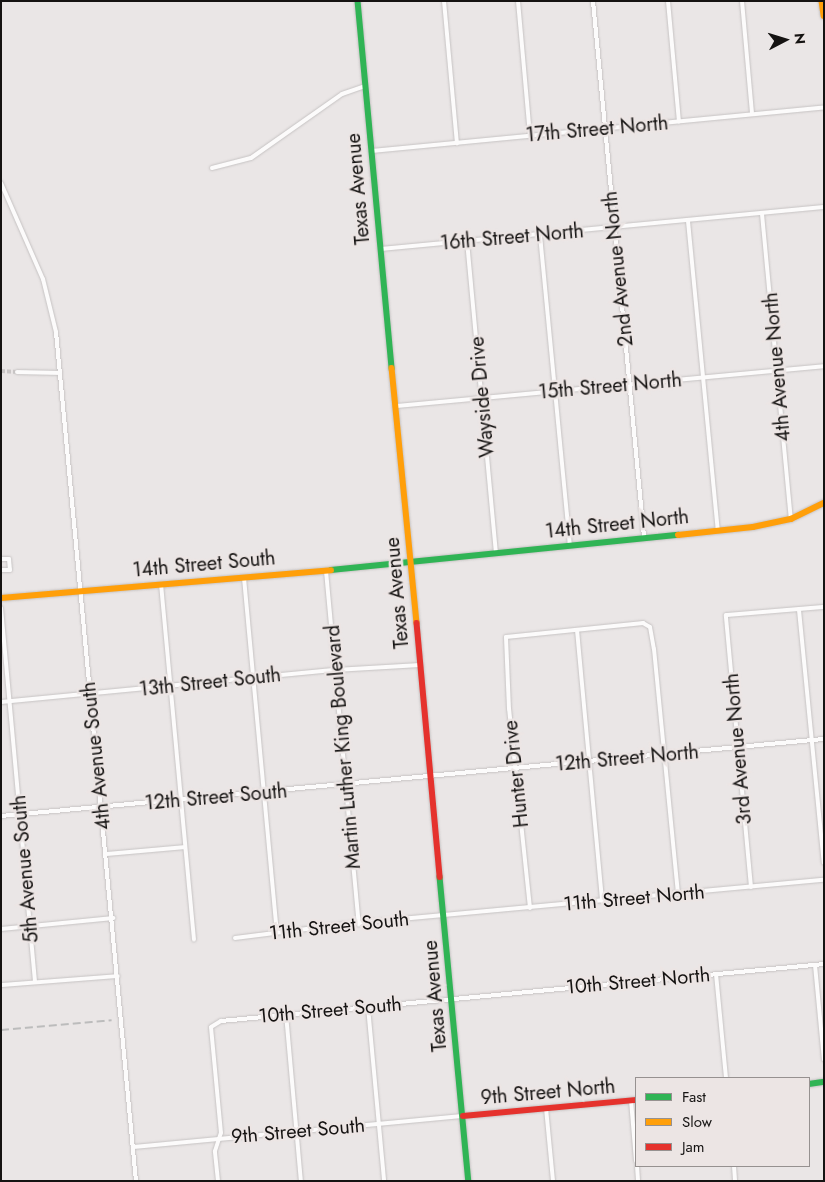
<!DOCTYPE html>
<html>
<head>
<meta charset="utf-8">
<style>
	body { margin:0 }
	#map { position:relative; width:825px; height:1182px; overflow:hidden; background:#eae6e6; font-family:Jost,sans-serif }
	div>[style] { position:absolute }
	.street-tunnel>* { height:4px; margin-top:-2px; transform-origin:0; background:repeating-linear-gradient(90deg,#cac6c6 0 4px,transparent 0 6px) }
	.roads { filter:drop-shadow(0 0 1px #c6c3c3) drop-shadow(0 0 1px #c6c3c3) }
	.street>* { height:4px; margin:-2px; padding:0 2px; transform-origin:2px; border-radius:2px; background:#fcfbfb }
	.fast>* { height:5.5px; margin:-2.75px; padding:0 2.75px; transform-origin:2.75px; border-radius:2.75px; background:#30b455 }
	.slow>* { height:5.5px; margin:-2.75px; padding:0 2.75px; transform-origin:2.75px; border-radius:2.75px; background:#ff9f0a }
	.jam>* { height:5.5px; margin:-2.75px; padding:0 2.75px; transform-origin:2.75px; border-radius:2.75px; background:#e5322d }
	.rail>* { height:2px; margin-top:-1px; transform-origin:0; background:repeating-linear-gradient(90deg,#bcbcbc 0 8px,transparent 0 12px) }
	span { translate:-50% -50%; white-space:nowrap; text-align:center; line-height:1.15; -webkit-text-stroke:4.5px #ece5e4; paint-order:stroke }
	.street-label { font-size:20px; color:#151312 }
	.frame { position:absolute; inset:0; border:2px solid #151312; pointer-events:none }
	.legend { position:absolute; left:635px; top:1077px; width:175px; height:90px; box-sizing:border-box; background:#ece5e4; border:1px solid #969190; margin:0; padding:6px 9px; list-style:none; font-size:15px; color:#151312 }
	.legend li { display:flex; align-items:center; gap:10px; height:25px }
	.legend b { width:25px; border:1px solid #969190 }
	.north { position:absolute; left:760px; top:15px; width:50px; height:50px; -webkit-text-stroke:4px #ece5e4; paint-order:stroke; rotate:85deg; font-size:14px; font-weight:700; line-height:20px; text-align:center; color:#151312 }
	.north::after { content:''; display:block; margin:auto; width:18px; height:22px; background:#151312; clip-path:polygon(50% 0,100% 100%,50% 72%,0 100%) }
</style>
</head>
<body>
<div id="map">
	<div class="street-tunnel">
		<div style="left:1px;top:371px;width:16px;rotate:4deg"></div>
	</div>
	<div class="roads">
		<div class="street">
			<div style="left:444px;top:1px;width:143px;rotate:84.8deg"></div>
			<div style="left:518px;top:1px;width:136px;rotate:84.9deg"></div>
			<div style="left:593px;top:1px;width:538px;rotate:84.56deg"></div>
			<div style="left:668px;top:1px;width:121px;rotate:84.8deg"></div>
			<div style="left:742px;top:1px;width:112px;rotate:84.9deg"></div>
			<div style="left:371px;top:151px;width:455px;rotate:-5.5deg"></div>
			<div style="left:212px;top:168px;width:40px;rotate:-14.4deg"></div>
			<div style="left:251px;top:158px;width:111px;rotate:-35.1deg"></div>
			<div style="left:342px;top:94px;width:24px;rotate:-19deg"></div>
			<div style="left:1px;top:183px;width:105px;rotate:66.4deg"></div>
			<div style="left:43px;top:279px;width:55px;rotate:76.2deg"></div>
			<div style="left:56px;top:332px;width:853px;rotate:84.62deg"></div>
			<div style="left:762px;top:214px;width:306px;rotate:84.6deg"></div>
			<div style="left:688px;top:221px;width:311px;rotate:84.5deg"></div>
			<div style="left:540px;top:235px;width:310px;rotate:84.5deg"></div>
			<div style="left:467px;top:241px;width:313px;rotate:84.7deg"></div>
			<div style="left:380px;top:249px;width:446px;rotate:-5.4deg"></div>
			<div style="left:17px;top:372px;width:43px;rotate:1.3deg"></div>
			<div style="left:396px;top:406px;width:430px;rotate:-5.3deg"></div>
			<div style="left:1px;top:559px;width:8px"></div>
			<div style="left:9px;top:559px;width:11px;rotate:85deg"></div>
			<div style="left:10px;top:570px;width:9px;rotate:180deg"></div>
			<div style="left:326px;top:571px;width:355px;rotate:84.7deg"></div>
			<div style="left:244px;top:578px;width:355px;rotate:84.7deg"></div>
			<div style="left:161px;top:584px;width:357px;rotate:84.7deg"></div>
			<div style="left:1px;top:608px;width:375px;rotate:84.8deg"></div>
			<div style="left:799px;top:610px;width:254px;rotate:84.4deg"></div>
			<div style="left:577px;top:630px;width:272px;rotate:84.7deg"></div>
			<div style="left:1px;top:702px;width:336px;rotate:-5.5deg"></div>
			<div style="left:335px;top:670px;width:85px;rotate:-3.4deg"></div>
			<div style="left:1px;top:816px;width:827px;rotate:-5.35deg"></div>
			<div style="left:106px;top:854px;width:78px;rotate:-5.1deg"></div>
			<div style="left:751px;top:887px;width:273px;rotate:-95.3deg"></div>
			<div style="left:726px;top:615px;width:98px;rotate:-4.7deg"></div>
			<div style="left:530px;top:908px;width:200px;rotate:-96deg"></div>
			<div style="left:509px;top:709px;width:72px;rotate:-92.4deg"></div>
			<div style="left:506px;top:637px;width:138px;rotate:-5.8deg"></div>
			<div style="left:643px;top:623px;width:8px;rotate:30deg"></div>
			<div style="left:650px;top:627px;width:22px;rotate:80deg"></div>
			<div style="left:654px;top:649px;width:246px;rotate:84.4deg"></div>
			<div style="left:1px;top:929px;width:113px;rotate:-5.6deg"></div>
			<div style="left:235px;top:938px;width:112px;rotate:-7.2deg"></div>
			<div style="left:346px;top:924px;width:480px;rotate:-5.3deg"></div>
			<div style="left:815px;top:965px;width:95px;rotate:84.6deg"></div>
			<div style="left:716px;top:974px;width:104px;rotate:84.5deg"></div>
			<div style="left:1px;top:985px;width:117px;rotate:-4.4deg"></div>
			<div style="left:368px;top:1007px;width:175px;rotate:84.7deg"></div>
			<div style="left:286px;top:1014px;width:168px;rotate:84.9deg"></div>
			<div style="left:631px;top:1100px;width:61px;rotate:85.3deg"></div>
			<div style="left:546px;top:1108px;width:73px;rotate:84.5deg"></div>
			<div style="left:133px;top:1147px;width:331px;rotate:-5.4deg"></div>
			<div style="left:637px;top:1166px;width:15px;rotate:86deg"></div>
			<div style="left:734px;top:1166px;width:15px;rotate:86deg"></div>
			<div style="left:218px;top:1181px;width:30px;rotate:-96deg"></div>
			<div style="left:215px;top:1151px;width:19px;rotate:-72deg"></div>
			<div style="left:221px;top:1133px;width:106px;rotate:-95.4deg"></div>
			<div style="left:211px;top:1027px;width:12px;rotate:-31deg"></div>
			<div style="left:221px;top:1021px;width:606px;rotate:-5.4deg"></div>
		</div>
		<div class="fast">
			<div style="left:358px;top:1px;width:369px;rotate:84.7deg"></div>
			<div style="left:331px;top:570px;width:349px;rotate:-5.8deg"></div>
			<div style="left:440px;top:877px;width:305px;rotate:84.6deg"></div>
			<div style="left:809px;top:1084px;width:15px;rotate:-8deg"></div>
		</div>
		<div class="slow">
			<div style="left:822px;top:1px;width:15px;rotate:82deg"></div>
			<div style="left:392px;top:368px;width:256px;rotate:84.4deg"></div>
			<div style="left:678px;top:535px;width:75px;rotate:-6.1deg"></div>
			<div style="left:753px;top:527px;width:39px;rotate:-12deg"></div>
			<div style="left:791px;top:519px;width:37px;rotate:-26deg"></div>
			<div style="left:1px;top:598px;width:331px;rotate:-4.8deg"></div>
		</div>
		<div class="jam">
			<div style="left:417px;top:623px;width:255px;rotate:84.8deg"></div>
			<div style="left:463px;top:1116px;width:174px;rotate:-5.3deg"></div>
		</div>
	</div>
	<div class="rail">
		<div style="left:1px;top:1030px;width:111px;rotate:-5.1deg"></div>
	</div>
	<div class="street-label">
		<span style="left:597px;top:129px;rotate:-5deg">17th Street North</span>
		<span style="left:358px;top:189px;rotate:-95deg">Texas Avenue</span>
		<span style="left:512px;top:237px;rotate:-5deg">16th Street North</span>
		<span style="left:618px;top:269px;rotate:-96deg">2nd Avenue North</span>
		<span style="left:777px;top:367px;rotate:-95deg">4th Avenue North</span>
		<span style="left:610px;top:386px;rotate:-5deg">15th Street North</span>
		<span style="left:482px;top:397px;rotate:-95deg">Wayside Drive</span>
		<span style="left:617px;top:524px;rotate:-6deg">14th Street North</span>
		<span style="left:204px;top:564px;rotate:-5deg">14th Street South</span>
		<span style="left:397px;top:593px;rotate:-95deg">Texas Avenue</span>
		<span style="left:210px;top:682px;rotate:-6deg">13th Street South</span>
		<span style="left:343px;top:747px;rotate:-95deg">Martin Luther King Boulevard</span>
		<span style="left:738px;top:749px;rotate:-95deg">3rd Avenue North</span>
		<span style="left:96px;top:756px;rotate:-96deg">4th Avenue South</span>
		<span style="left:627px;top:758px;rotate:-5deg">12th Street North</span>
		<span style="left:516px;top:774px;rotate:-96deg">Hunter Drive</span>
		<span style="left:216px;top:797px;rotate:-5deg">12th Street South</span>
		<span style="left:25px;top:869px;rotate:-95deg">5th Avenue South</span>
		<span style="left:634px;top:898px;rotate:-5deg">11th Street North</span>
		<span style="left:339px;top:926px;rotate:-6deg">11th Street South</span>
		<span style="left:638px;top:981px;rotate:-5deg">10th Street North</span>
		<span style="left:435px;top:996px;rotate:-95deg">Texas Avenue</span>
		<span style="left:330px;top:1010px;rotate:-5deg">10th Street South</span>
		<span style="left:548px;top:1092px;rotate:-5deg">9th Street North</span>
		<span style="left:298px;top:1131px;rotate:-5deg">9th Street South</span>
	</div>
	<div class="frame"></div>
	<ul class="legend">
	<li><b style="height:6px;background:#30b455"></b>Fast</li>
	<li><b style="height:6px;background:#ff9f0a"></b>Slow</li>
	<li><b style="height:6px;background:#e5322d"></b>Jam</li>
	</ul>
	<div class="north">N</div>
</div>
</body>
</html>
